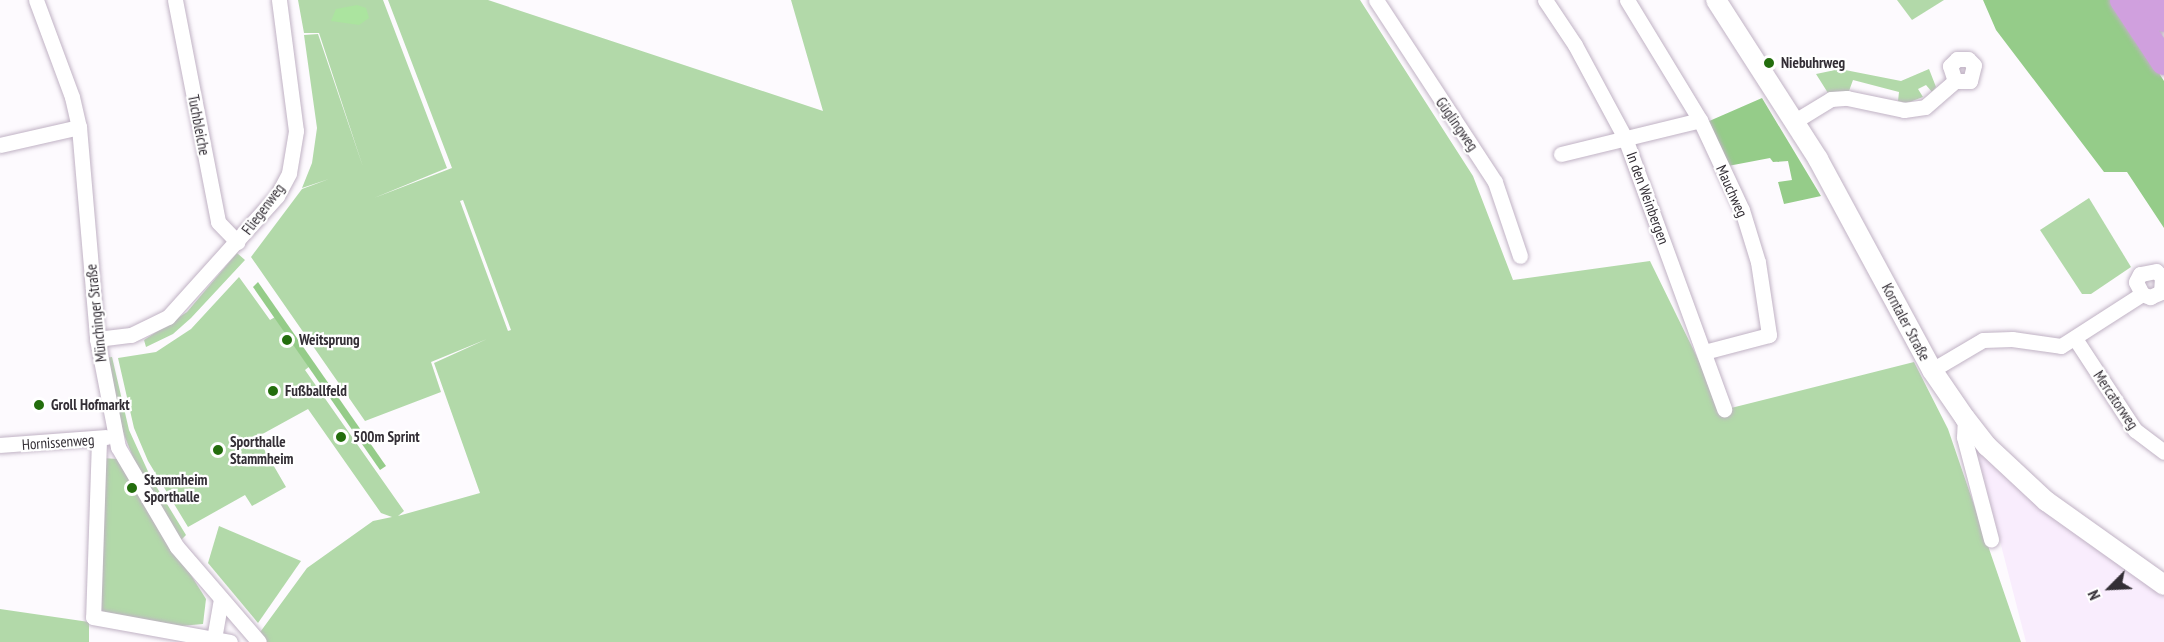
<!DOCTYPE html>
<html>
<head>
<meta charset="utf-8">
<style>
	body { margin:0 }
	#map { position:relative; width:2164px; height:642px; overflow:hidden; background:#fdfafe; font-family:"PT Sans Narrow",sans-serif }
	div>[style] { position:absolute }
	.built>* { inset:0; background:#f9edfd }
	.green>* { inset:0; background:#b2d9a9 }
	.forest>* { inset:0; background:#95cc89 }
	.water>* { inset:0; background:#abe49f }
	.roads { filter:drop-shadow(0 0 2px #c0b2c4) drop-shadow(0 0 2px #c0b2c4) }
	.minor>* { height:15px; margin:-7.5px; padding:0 7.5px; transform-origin:7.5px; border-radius:7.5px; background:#fff }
	.tertiary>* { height:20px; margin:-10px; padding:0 10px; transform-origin:10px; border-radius:10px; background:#fff }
	.trunk>* { height:26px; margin:-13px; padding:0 13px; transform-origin:13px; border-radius:13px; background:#d0a0de }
	.dots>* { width:16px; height:16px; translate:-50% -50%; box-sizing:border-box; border:3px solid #fff; border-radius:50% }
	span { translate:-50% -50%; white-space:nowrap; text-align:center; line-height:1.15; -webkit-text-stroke:4.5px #fff; paint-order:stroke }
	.poi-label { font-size:15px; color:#332e35; font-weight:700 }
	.left { translate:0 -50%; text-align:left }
	.street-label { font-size:15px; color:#332e35 }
	.north { position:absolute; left:2080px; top:558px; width:60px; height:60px; -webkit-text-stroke:4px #fff; paint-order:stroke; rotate:246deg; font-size:16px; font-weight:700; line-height:24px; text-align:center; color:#332e35 }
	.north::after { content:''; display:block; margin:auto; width:21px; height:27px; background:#332e35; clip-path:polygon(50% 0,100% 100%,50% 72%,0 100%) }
</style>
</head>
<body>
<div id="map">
	<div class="built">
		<div style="clip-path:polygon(1976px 448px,2110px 550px,2164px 585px,2164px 642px,2026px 642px)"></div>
	</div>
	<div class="green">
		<div style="clip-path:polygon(evenodd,298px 0,383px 0,447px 168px,374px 198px,452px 168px,388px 0,488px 0,823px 111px,791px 0,1360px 0,1473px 176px,1513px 280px,1650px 261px,1723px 410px,1914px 362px,1948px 429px,2021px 642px,259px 642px,258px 635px,307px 568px,373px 521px,392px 517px,381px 513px,308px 409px,257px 437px,286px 487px,252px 506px,245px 495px,188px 527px,148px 461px,134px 428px,118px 358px,156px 352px,191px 329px,239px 277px,270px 320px,275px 317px,310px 366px,305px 370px,404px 511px,398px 516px,480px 493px,434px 363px,487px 339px,431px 362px,441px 392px,365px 421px,251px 257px,302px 189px,329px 179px,302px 188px,312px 163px,317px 128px,304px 35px,318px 34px,363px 167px,319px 33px,304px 33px,298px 0,463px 200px,511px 330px,508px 331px,460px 201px,463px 200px)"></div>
		<div style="clip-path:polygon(1897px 0,1944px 0,1912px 20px)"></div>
		<div style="clip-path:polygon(1840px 69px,1901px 81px,1929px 69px,1936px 87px,1932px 92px,1926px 85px,1918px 89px,1923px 97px,1907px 103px,1898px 101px,1899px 92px,1853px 80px,1849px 91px,1828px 93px,1816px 74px)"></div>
		<div style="clip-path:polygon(2089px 198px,2131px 267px,2091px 294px,2082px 294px,2040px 230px)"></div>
		<div style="clip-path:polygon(237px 253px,245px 260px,191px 318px,173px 334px,146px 347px,144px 340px,187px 312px)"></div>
		<div style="clip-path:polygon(112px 357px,129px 430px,151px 478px,186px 535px,180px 541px,136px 465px,123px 432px,105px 358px)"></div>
		<div style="clip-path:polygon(102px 458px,118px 459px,206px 599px,203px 624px,170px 627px,100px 614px)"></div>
		<div style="clip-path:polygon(219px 526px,301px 561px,258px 623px,208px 563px)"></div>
		<div style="clip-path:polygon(0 609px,89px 622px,89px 642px,0 642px)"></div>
	</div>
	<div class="forest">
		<div style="clip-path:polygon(1983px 0,2112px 0,2164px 81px,2164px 228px,2127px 172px,2104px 172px,1996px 30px)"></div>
		<div style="clip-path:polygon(1762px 98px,1821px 196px,1784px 204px,1778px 182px,1792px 180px,1788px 161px,1773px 162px,1770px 158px,1728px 166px,1707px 122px)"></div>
		<div style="clip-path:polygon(258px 282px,386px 466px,380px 470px,253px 287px)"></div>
	</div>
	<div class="water">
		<div style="clip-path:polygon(357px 5px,366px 8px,369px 18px,359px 25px,331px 21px,336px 9px)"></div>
	</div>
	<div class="roads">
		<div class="minor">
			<div style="left:36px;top:0;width:103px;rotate:69.6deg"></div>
			<div style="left:72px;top:97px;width:31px;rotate:77deg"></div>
			<div style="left:79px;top:127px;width:213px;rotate:85.1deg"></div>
			<div style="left:97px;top:339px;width:110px;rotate:79deg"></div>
			<div style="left:118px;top:447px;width:116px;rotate:59.5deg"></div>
			<div style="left:177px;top:547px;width:125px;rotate:49.2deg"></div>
			<div style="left:175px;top:0;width:226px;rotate:79deg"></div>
			<div style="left:218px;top:222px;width:28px;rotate:46deg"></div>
			<div style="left:1376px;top:0;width:217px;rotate:56.8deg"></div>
			<div style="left:1495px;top:182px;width:78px;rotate:71.3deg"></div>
			<div style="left:1545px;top:0;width:54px;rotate:56.3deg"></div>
			<div style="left:1575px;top:45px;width:106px;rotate:61.7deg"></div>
			<div style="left:1625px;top:138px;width:289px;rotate:69.9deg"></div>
			<div style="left:1627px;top:0;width:140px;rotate:58.7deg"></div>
			<div style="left:1700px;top:120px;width:99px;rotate:65deg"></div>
			<div style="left:1742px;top:210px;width:54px;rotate:72.9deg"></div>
			<div style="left:1758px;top:262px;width:74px;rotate:81.4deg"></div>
			<div style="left:1769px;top:335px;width:67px;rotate:165.3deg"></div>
			<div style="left:1795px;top:121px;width:42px;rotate:-31.4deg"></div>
			<div style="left:1831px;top:99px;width:16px;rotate:-4deg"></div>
			<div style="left:1847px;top:98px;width:58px;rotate:11.9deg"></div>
			<div style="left:1904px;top:110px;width:21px;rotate:-8deg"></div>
			<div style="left:1925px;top:107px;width:40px;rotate:-41deg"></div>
			<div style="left:1955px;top:81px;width:15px"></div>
			<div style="left:1970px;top:81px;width:16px;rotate:-76deg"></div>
			<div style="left:1974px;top:65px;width:8px;rotate:-135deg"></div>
			<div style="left:1968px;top:59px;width:11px;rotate:180deg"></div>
			<div style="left:1957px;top:59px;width:10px;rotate:135deg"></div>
			<div style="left:1950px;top:66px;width:16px;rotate:72deg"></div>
			<div style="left:0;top:145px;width:81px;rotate:-12.8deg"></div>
			<div style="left:1561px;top:154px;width:143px;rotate:-13.7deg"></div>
			<div style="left:97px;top:339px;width:34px;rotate:-7deg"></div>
			<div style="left:131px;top:335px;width:41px;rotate:-25.9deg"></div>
			<div style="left:168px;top:317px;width:163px;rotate:-48deg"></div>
			<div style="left:277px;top:196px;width:26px;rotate:-62deg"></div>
			<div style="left:289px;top:173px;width:43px;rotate:-80.5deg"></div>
			<div style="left:296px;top:131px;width:132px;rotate:-97.4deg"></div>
			<div style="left:2076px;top:340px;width:108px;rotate:56.8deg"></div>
			<div style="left:2135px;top:430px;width:36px;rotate:37deg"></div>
			<div style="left:1932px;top:370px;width:59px;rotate:-30.5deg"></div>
			<div style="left:1983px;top:340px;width:29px;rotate:-2deg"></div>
			<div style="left:2012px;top:339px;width:49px;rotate:8.1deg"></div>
			<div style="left:2061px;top:346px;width:96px;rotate:-32.7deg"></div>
			<div style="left:2142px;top:294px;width:9px;rotate:21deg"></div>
			<div style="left:2150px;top:297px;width:12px;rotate:-24deg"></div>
			<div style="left:2161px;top:292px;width:15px;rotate:-86deg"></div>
			<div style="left:2162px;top:277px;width:8px;rotate:-135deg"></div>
			<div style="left:2156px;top:271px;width:16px;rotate:169deg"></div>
			<div style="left:2140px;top:274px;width:9px;rotate:117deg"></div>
			<div style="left:2136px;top:282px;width:13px;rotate:63deg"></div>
			<div style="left:1965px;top:418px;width:19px;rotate:93deg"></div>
			<div style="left:1964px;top:437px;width:106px;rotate:75.2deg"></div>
			<div style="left:99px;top:440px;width:177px;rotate:91.9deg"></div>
			<div style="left:93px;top:617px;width:139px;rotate:10.3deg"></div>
			<div style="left:0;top:445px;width:106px;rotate:-4.3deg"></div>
			<div style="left:214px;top:639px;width:41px;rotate:-80.1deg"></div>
		</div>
		<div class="tertiary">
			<div style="left:1716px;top:0;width:189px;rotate:57.3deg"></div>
			<div style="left:1818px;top:159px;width:240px;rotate:61.6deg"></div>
			<div style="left:1932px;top:370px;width:58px;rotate:55.5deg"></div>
			<div style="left:1965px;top:418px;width:36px;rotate:52deg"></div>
			<div style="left:1987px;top:446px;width:81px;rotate:43deg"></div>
			<div style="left:2046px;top:501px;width:145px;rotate:35.4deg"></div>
		</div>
		<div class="trunk">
			<div style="left:2123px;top:0;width:74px;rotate:56.5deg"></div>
			<div style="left:2152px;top:0;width:22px;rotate:58deg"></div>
		</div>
	</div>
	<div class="dots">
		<div style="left:1769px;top:63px;background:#236d0d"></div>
		<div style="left:287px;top:340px;background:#236d0d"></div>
		<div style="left:273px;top:391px;background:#236d0d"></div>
		<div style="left:39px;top:405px;background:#236d0d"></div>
		<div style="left:341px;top:437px;background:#236d0d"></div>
		<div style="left:218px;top:450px;background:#236d0d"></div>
		<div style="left:132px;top:488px;background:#236d0d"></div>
	</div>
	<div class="poi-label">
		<span class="left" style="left:1781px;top:63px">Niebuhrweg</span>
		<span class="left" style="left:299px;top:340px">Weitsprung</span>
		<span class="left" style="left:285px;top:391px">Fußballfeld</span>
		<span class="left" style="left:51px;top:405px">Groll Hofmarkt</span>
		<span class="left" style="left:353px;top:437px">500m Sprint</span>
		<span class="left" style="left:230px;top:450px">Sporthalle<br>Stammheim</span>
		<span class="left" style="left:144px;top:488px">Stammheim<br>Sporthalle</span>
	</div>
	<div class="street-label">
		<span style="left:1457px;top:124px;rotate:55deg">Güglingweg</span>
		<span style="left:199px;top:125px;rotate:79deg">Tuchbleiche</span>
		<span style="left:1732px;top:191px;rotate:66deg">Mauchweg</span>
		<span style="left:1648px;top:198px;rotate:70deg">In den Weinbergen</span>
		<span style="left:263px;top:209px;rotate:-53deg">Fliegenweg</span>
		<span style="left:96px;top:313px;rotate:-96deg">Münchinger Straße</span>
		<span style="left:1906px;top:322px;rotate:62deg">Korntaler Straße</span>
		<span style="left:2116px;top:400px;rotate:56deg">Mercatorweg</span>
		<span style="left:58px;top:442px;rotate:-4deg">Hornissenweg</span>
	</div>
	<div class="north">N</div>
</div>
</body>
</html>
